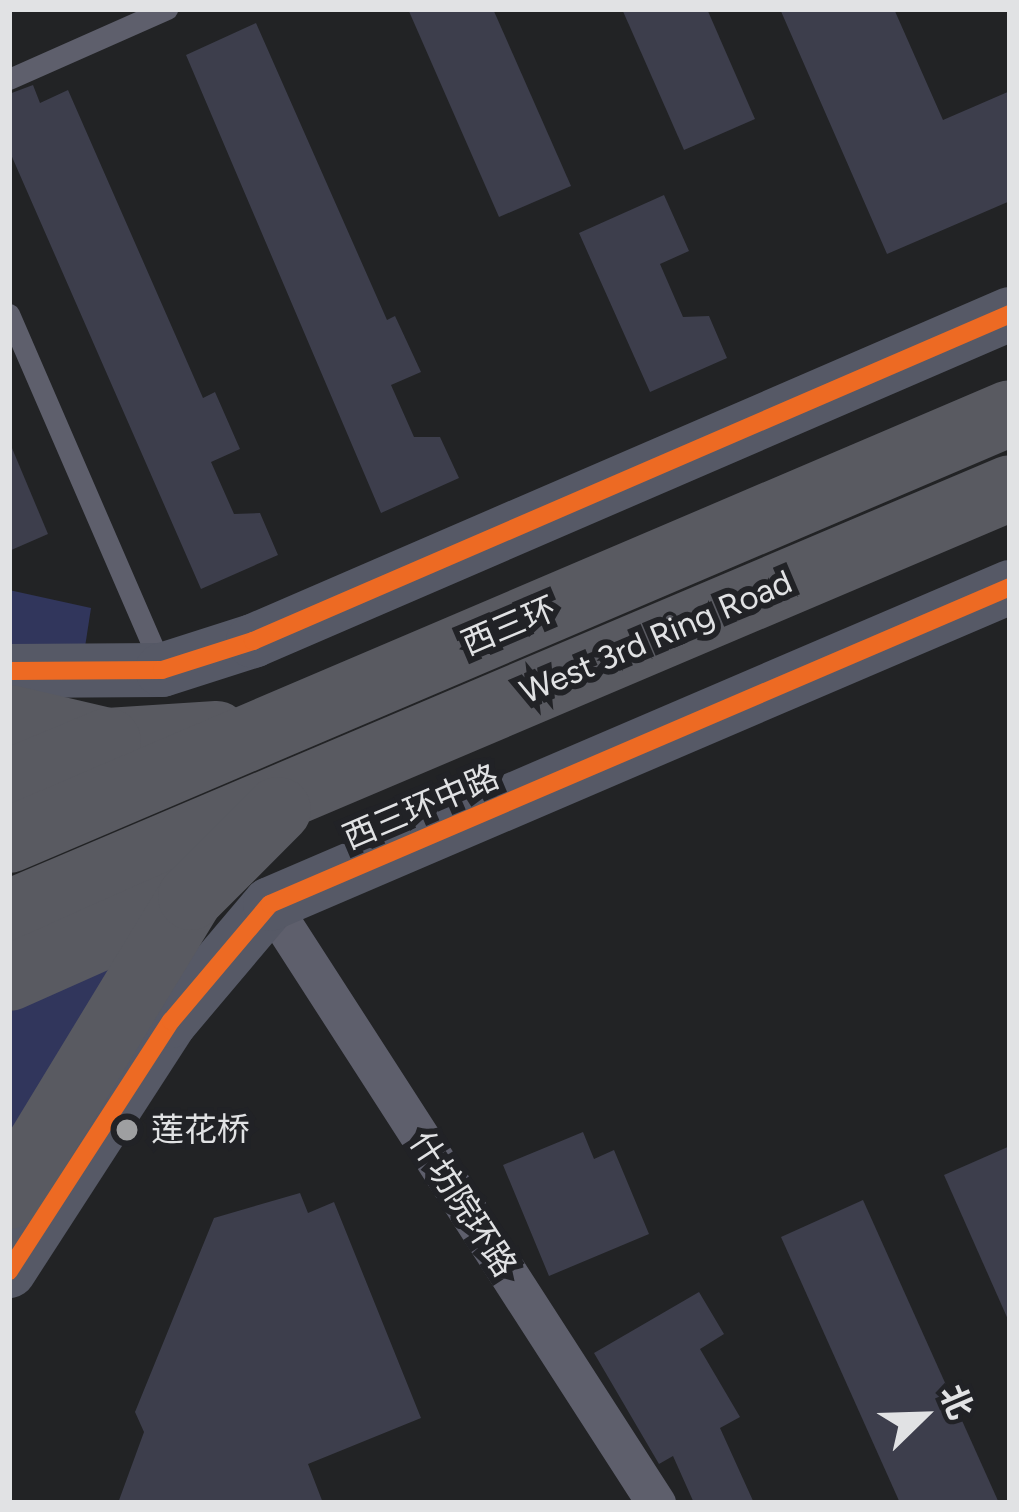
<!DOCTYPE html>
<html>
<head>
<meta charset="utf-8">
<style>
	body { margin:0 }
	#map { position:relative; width:1019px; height:1512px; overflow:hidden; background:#222325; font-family:Figtree,"Noto Sans SC",sans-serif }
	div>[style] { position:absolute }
	.green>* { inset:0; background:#31365c }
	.building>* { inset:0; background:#3d3e4c }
	.lane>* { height:21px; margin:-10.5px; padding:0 10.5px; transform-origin:10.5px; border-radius:10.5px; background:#5e5f6c }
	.street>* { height:39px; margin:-19.5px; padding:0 19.5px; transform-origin:19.5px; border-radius:19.5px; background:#5e5f6c }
	.secondary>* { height:54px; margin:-27px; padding:0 27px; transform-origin:27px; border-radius:27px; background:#565966 }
	.highway>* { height:66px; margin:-33px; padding:0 33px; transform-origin:33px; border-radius:33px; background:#595a61 }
	.cycleway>* { height:18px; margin:-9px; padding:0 9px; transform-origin:9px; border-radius:9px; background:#ed6a23 }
	.dots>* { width:33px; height:33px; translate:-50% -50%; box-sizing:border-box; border:6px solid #212226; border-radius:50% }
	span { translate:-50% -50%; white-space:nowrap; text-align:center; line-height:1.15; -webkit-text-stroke:12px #212226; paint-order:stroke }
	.street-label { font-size:33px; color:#e1e2e4 }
	.poi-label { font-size:33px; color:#e1e2e4 }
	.left { translate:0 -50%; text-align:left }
	.frame { position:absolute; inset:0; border:12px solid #e1e2e4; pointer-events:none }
	.north { position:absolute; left:863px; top:1356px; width:120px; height:120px; -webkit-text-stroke:9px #212226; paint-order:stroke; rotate:67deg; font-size:33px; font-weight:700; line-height:48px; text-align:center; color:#e1e2e4 }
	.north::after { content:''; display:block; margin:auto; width:42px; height:54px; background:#e1e2e4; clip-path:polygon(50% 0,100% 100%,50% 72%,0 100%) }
</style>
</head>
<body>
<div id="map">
	<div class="green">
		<div style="clip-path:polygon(9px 590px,91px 608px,85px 647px,9px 649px)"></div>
		<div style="clip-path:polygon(115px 964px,9px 1139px,9px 1012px)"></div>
	</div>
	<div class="building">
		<div style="clip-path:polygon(408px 9px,493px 9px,571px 186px,499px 217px)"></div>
		<div style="clip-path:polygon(622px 9px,707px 9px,755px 119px,684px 150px)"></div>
		<div style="clip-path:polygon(780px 9px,894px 9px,943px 120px,1010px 91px,1010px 201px,887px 254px)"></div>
		<div style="clip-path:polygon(256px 23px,387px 320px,395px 316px,421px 372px,391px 385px,414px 437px,440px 437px,459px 478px,381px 513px,186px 55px)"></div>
		<div style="clip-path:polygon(33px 85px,40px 103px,68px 90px,203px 398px,215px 392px,240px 449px,211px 462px,234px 514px,260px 513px,278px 555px,201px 589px,9px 150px,9px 94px)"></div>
		<div style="clip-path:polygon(664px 195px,689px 251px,660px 264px,683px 317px,709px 316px,727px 358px,650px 392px,579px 233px)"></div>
		<div style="clip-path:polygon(9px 441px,48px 534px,9px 551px)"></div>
		<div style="clip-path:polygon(583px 1132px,594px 1159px,614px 1150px,649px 1234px,549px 1276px,503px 1165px)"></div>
		<div style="clip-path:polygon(1010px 1146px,1010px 1324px,944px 1175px)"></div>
		<div style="clip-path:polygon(300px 1193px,308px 1213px,334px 1202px,421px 1418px,308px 1464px,323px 1503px,118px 1503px,144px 1432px,135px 1412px,214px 1218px)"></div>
		<div style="clip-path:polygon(863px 1200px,999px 1503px,900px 1503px,781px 1237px)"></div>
		<div style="clip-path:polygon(699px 1292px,724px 1334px,700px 1349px,740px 1417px,720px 1428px,754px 1503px,694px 1503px,673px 1456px,659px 1464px,594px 1353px)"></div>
	</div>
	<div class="lane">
		<div style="left:9px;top:79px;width:173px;rotate:-23.9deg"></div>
		<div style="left:9px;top:314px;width:383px;rotate:66.6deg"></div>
	</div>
	<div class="street">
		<div style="left:270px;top:904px;width:713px;rotate:57.2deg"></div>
	</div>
	<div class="secondary">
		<div style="left:9px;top:671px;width:153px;rotate:-0.4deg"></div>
		<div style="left:162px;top:670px;width:96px;rotate:-17.7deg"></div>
		<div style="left:253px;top:641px;width:825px;rotate:-23.36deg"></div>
		<div style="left:9px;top:1271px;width:298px;rotate:-57.1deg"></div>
		<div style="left:171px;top:1021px;width:153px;rotate:-49.8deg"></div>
		<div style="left:270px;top:904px;width:805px;rotate:-23.19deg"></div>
	</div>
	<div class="highway">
		<div style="left:9px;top:718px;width:102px;rotate:13.1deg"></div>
		<div style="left:108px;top:741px;width:109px;rotate:-3.7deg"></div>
		<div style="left:9px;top:782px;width:107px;rotate:-22.5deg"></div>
		<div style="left:9px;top:840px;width:1088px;rotate:-23.1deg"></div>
		<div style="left:9px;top:913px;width:1087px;rotate:-23deg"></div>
		<div style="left:9px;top:978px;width:199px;rotate:-24deg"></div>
		<div style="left:9px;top:1196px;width:350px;rotate:-58.7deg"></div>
		<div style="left:191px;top:897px;width:123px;rotate:-45deg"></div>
	</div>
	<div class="cycleway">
		<div style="left:9px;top:671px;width:153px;rotate:-0.4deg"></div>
		<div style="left:162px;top:670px;width:96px;rotate:-17.7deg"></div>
		<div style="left:253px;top:641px;width:825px;rotate:-23.36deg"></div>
		<div style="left:9px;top:1271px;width:298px;rotate:-57.1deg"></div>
		<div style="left:171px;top:1021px;width:153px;rotate:-49.8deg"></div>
		<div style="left:270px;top:904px;width:805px;rotate:-23.19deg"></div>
	</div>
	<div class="dots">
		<div style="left:127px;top:1130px;background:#9e9fa1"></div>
	</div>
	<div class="street-label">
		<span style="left:509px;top:626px;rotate:-23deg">西三环</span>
		<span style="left:656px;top:637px;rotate:-23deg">West 3rd Ring Road</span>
		<span style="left:421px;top:807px;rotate:-23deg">西三环中路</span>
		<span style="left:463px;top:1204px;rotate:57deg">什坊院环路</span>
	</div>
	<div class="poi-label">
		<span class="left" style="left:151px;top:1130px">莲花桥</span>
	</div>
	<div class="frame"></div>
	<div class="north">北</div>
</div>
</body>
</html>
